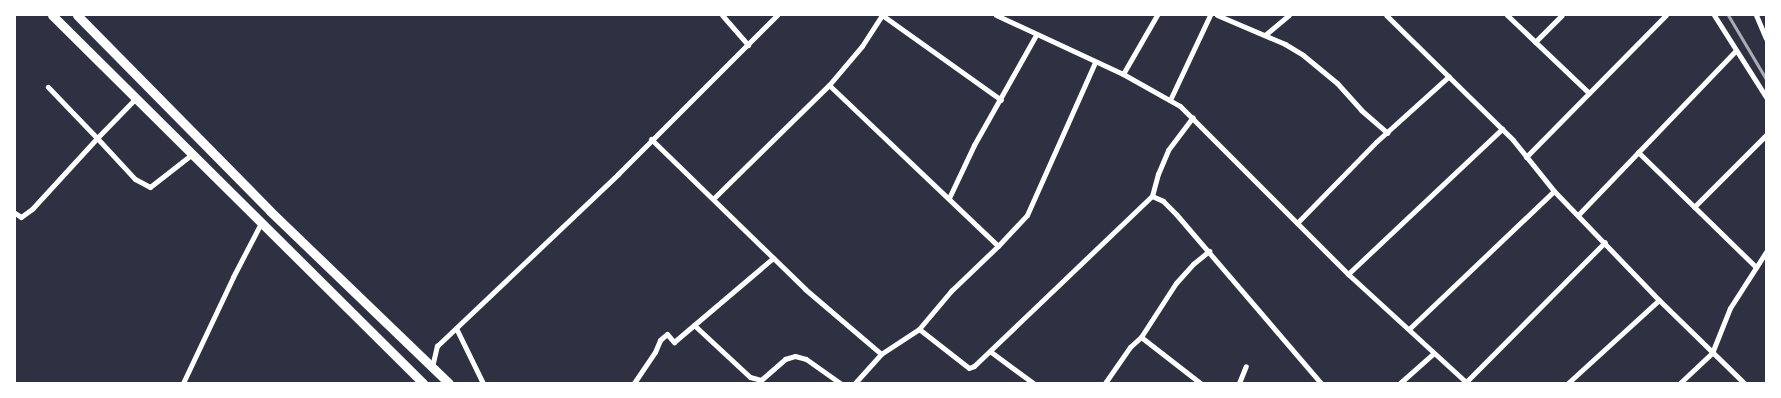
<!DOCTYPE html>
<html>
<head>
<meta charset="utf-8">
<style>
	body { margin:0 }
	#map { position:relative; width:1781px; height:398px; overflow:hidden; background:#2d3142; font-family:Roboto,sans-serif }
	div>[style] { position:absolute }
	.minor>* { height:5px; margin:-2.5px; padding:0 2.5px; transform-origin:2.5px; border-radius:2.5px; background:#fff }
	.primary>* { height:9px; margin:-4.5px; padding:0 4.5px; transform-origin:4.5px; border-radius:4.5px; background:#fff }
	.rail>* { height:3px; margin:-1.5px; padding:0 1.5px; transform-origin:1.5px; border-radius:1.5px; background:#abadb3 }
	span { translate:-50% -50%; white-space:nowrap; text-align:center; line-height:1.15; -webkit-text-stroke:4px #fff; paint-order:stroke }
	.frame { position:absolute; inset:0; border:16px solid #fff; pointer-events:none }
</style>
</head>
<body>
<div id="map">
	<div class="minor">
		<div style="left:722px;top:15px;width:40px;rotate:49deg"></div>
		<div style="left:882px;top:15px;width:146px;rotate:35.5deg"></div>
		<div style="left:996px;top:15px;width:140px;rotate:24.9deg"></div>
		<div style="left:1123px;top:74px;width:65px;rotate:29.3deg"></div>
		<div style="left:1180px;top:106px;width:238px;rotate:45deg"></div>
		<div style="left:1348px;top:274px;width:161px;rotate:42.5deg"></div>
		<div style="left:1217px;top:15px;width:74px;rotate:23.1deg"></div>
		<div style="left:1285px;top:44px;width:21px;rotate:31deg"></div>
		<div style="left:1303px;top:55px;width:44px;rotate:39.5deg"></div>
		<div style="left:1337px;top:83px;width:36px;rotate:48deg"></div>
		<div style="left:1361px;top:110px;width:35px;rotate:41deg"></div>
		<div style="left:1386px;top:15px;width:178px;rotate:44.5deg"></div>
		<div style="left:1513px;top:140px;width:65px;rotate:51.2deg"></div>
		<div style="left:1554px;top:191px;width:151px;rotate:46.1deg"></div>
		<div style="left:1659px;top:300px;width:119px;rotate:44.3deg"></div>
		<div style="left:1507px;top:15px;width:113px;rotate:43.6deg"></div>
		<div style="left:1714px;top:15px;width:97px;rotate:57.6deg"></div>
		<div style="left:1756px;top:15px;width:25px;rotate:67deg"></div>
		<div style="left:1265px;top:35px;width:31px;rotate:-40deg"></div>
		<div style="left:1535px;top:42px;width:38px;rotate:-45deg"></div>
		<div style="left:1123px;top:74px;width:68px;rotate:-60deg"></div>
		<div style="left:829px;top:85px;width:233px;rotate:43.6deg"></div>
		<div style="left:135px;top:99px;width:54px;rotate:134.3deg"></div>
		<div style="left:97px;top:138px;width:56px;rotate:47.2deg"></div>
		<div style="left:135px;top:179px;width:17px;rotate:28deg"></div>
		<div style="left:150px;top:187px;width:52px;rotate:-38deg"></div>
		<div style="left:1170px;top:100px;width:94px;rotate:-64.8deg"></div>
		<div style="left:651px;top:139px;width:215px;rotate:44.2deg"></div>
		<div style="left:805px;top:289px;width:100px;rotate:40.5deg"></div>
		<div style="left:1638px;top:152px;width:165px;rotate:44.3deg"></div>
		<div style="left:1526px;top:157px;width:199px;rotate:-45.4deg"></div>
		<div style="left:1152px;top:196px;width:12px;rotate:24deg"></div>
		<div style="left:1163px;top:201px;width:18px;rotate:45deg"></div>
		<div style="left:1176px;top:214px;width:223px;rotate:49.4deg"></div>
		<div style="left:714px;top:198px;width:161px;rotate:-44.5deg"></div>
		<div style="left:829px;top:85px;width:51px;rotate:-49.8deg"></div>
		<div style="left:862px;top:46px;width:37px;rotate:-57deg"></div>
		<div style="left:949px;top:198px;width:59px;rotate:-64.7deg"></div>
		<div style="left:974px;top:145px;width:126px;rotate:-60.6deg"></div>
		<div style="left:1694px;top:207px;width:102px;rotate:-45deg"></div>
		<div style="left:15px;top:213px;width:7px;rotate:34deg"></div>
		<div style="left:21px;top:217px;width:14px;rotate:-36deg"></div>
		<div style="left:32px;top:209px;width:96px;rotate:-47.5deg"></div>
		<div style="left:97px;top:138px;width:71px;rotate:-133.9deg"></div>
		<div style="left:1578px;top:215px;width:228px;rotate:-46.2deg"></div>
		<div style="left:1297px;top:223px;width:113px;rotate:-45.7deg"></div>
		<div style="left:1376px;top:142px;width:98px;rotate:-42.1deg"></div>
		<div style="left:1348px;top:274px;width:212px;rotate:-43.3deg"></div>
		<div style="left:694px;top:325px;width:76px;rotate:42.9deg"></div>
		<div style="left:750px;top:377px;width:11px;rotate:15deg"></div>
		<div style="left:761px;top:380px;width:32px;rotate:-41deg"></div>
		<div style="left:785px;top:359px;width:10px;rotate:-17deg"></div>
		<div style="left:795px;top:356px;width:11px;rotate:15deg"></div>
		<div style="left:806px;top:359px;width:42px;rotate:35.2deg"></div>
		<div style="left:456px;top:328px;width:61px;rotate:63.9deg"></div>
		<div style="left:919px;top:329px;width:63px;rotate:38deg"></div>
		<div style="left:969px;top:368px;width:5px;rotate:-22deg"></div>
		<div style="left:974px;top:366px;width:246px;rotate:-43.7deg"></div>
		<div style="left:1152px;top:196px;width:23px;rotate:-75deg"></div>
		<div style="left:1158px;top:174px;width:26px;rotate:-67deg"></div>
		<div style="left:1168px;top:150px;width:41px;rotate:-52.9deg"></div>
		<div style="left:1409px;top:329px;width:200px;rotate:-43.6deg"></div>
		<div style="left:1141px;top:337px;width:75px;rotate:37.9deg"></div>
		<div style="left:991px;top:352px;width:52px;rotate:36.4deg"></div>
		<div style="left:432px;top:367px;width:22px;rotate:-77deg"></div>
		<div style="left:437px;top:346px;width:250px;rotate:-43.5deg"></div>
		<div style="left:618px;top:174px;width:225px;rotate:-45deg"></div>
		<div style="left:1466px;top:382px;width:197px;rotate:-45.2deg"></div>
		<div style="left:183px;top:383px;width:117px;rotate:-64.7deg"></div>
		<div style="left:233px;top:277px;width:61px;rotate:-62.6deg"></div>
		<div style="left:634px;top:383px;width:37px;rotate:-56deg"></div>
		<div style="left:655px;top:352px;width:13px;rotate:-67deg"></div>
		<div style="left:660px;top:340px;width:9px;rotate:-41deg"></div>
		<div style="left:667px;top:334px;width:11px;rotate:49deg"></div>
		<div style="left:674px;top:342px;width:130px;rotate:-40.3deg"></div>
		<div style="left:855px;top:383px;width:39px;rotate:-48deg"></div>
		<div style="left:881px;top:354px;width:45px;rotate:-33.3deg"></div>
		<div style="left:919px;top:329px;width:50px;rotate:-49.9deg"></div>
		<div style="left:951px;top:291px;width:65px;rotate:-43.8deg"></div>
		<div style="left:998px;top:246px;width:42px;rotate:-46.9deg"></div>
		<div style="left:1027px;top:215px;width:167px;rotate:-66deg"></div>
		<div style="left:1105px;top:383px;width:44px;rotate:-55.2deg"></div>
		<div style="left:1130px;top:347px;width:15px;rotate:-42deg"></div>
		<div style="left:1141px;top:337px;width:64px;rotate:-57.1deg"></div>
		<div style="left:1176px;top:283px;width:25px;rotate:-48deg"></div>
		<div style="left:1193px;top:264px;width:21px;rotate:-39deg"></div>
		<div style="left:1239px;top:383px;width:18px;rotate:-68deg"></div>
		<div style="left:1400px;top:383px;width:45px;rotate:-41.4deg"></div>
		<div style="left:1568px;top:383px;width:123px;rotate:-42.4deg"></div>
		<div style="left:1680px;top:383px;width:44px;rotate:-43.2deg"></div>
		<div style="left:1712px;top:353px;width:48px;rotate:-68.2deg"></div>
		<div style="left:1730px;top:308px;width:67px;rotate:-57.3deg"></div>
	</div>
	<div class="primary">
		<div style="left:52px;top:15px;width:523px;rotate:44.77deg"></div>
		<div style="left:77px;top:15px;width:275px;rotate:45.4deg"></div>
		<div style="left:270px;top:211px;width:248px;rotate:43.9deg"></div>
	</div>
	<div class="rail">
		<div style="left:1728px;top:15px;width:74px;rotate:59.3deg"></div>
	</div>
	<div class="frame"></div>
</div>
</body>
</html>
